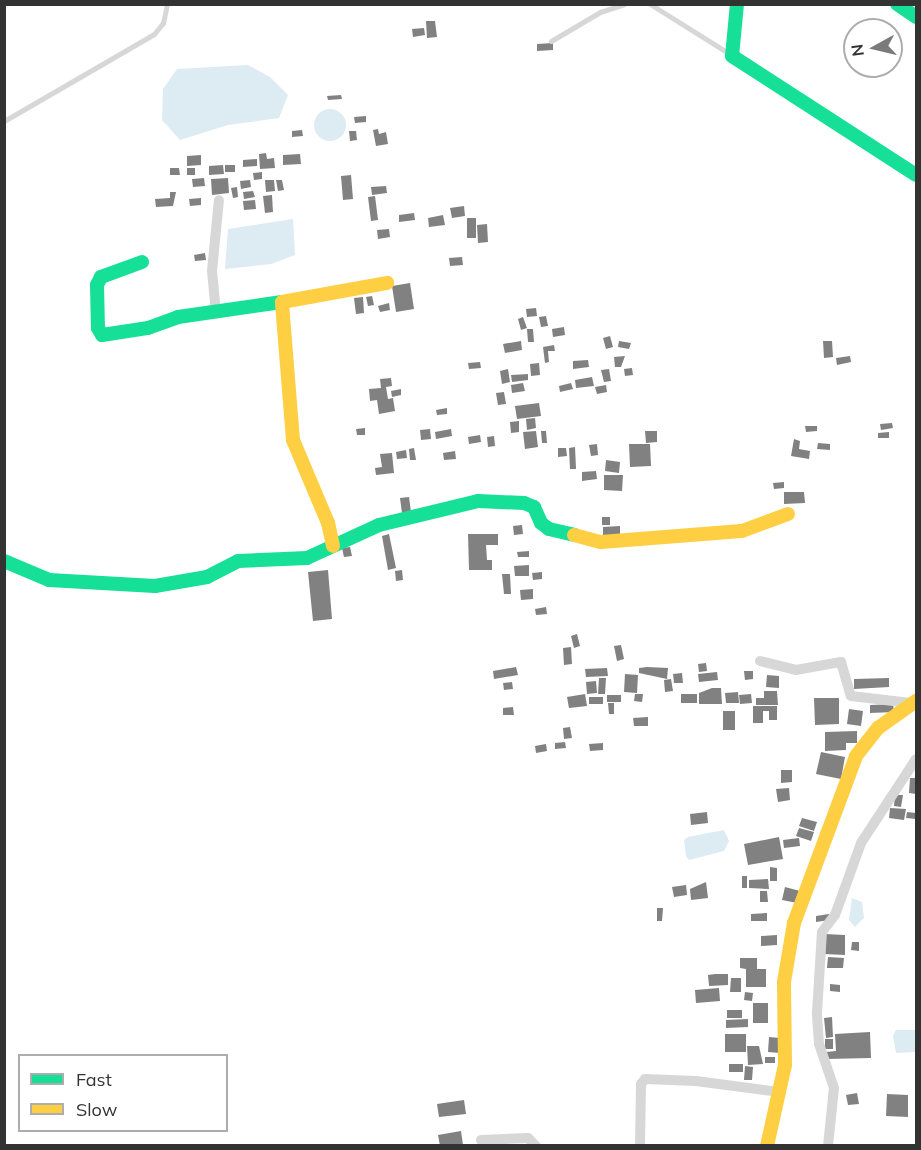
<!DOCTYPE html>
<html>
<head>
<meta charset="utf-8">
<style>
	body { margin:0 }
	#map { position:relative; width:921px; height:1150px; overflow:hidden; background:#fff; font-family:Mulish,sans-serif }
	div>[style] { position:absolute }
	.water>* { inset:0; background:#ddebf3 }
	.round { border-radius:50% }
	.building>* { inset:0; background:#818181 }
	.lane>* { height:5px; margin:-2.5px; padding:0 2.5px; transform-origin:2.5px; border-radius:2.5px; background:#d7d7d7 }
	.street>* { height:10px; margin:-5px; padding:0 5px; transform-origin:5px; border-radius:5px; background:#d7d7d7 }
	.fast>* { height:14px; margin:-7px; padding:0 7px; transform-origin:7px; border-radius:7px; background:#16e098 }
	.slow>* { height:14px; margin:-7px; padding:0 7px; transform-origin:7px; border-radius:7px; background:#ffcf43 }
	span { translate:-50% -50%; white-space:nowrap; text-align:center; line-height:1.15; -webkit-text-stroke:6px #fff; paint-order:stroke }
	.frame { position:absolute; inset:0; border:6px solid #333; pointer-events:none }
	.legend { position:absolute; left:18px; top:1054px; width:210px; height:78px; box-sizing:border-box; background:#fff; border:2px solid #adadad; margin:0; padding:8px 10px; list-style:none; font-size:18px; color:#333 }
	.legend li { display:flex; align-items:center; gap:12px; height:30px }
	.legend b { width:30px; border:2px solid #adadad }
	.north { position:absolute; left:843px; top:18px; width:60px; height:60px; box-sizing:border-box; background:#fff; border:2px solid #adadad; border-radius:50%; rotate:262deg; font-size:16px; font-weight:700; line-height:24px; text-align:center; color:#333 }
	.north::after { content:''; display:block; margin:auto; width:21px; height:27px; background:#7a7a7a; clip-path:polygon(50% 0,100% 100%,50% 72%,0 100%) }
</style>
</head>
<body>
<div id="map">
	<div class="water">
		<div style="clip-path:polygon(248px 65px,270px 77px,288px 95px,279px 118px,228px 125px,180px 140px,162px 120px,163px 89px,177px 69px)"></div>
		<div class="round" style="left:314px;top:109px;width:32px;height:32px"></div>
		<div style="clip-path:polygon(293px 219px,295px 255px,271px 264px,225px 269px,228px 229px)"></div>
		<div style="clip-path:polygon(724px 830px,729px 841px,724px 851px,689px 860px,686px 856px,684px 840px,688px 837px)"></div>
		<div style="clip-path:polygon(852px 898px,862px 902px,864px 918px,855px 927px,849px 920px)"></div>
		<div style="clip-path:polygon(896px 1030px,916px 1030px,916px 1052px,896px 1053px,893px 1036px)"></div>
	</div>
	<div class="building">
		<div style="clip-path:polygon(426px 21px,435px 21px,437px 37px,427px 38px)"></div>
		<div style="clip-path:polygon(424px 28px,425px 35px,413px 37px,412px 29px)"></div>
		<div style="clip-path:polygon(553px 43px,553px 50px,537px 51px,537px 44px)"></div>
		<div style="clip-path:polygon(341px 95px,342px 99px,328px 100px,327px 96px)"></div>
		<div style="clip-path:polygon(366px 116px,366px 122px,355px 123px,354px 117px)"></div>
		<div style="clip-path:polygon(378px 129px,379px 134px,386px 132px,388px 144px,376px 146px,373px 130px)"></div>
		<div style="clip-path:polygon(302px 130px,303px 136px,292px 137px,292px 131px)"></div>
		<div style="clip-path:polygon(349px 131px,356px 131px,357px 140px,350px 141px)"></div>
		<div style="clip-path:polygon(266px 153px,267px 159px,274px 158px,275px 168px,260px 169px,259px 154px)"></div>
		<div style="clip-path:polygon(300px 154px,301px 164px,283px 165px,283px 155px)"></div>
		<div style="clip-path:polygon(201px 155px,201px 165px,187px 166px,187px 156px)"></div>
		<div style="clip-path:polygon(257px 159px,257px 166px,243px 167px,243px 160px)"></div>
		<div style="clip-path:polygon(223px 165px,224px 174px,209px 175px,209px 166px)"></div>
		<div style="clip-path:polygon(225px 165px,235px 165px,235px 172px,225px 172px)"></div>
		<div style="clip-path:polygon(170px 168px,179px 168px,180px 175px,170px 175px)"></div>
		<div style="clip-path:polygon(187px 168px,195px 168px,195px 175px,187px 175px)"></div>
		<div style="clip-path:polygon(262px 172px,262px 179px,254px 180px,253px 173px)"></div>
		<div style="clip-path:polygon(351px 175px,353px 199px,343px 200px,341px 176px)"></div>
		<div style="clip-path:polygon(204px 178px,205px 186px,193px 187px,192px 179px)"></div>
		<div style="clip-path:polygon(228px 178px,229px 193px,212px 195px,211px 179px)"></div>
		<div style="clip-path:polygon(250px 180px,251px 187px,241px 189px,240px 181px)"></div>
		<div style="clip-path:polygon(265px 180px,274px 180px,275px 191px,266px 192px)"></div>
		<div style="clip-path:polygon(276px 180px,282px 180px,284px 190px,278px 191px)"></div>
		<div style="clip-path:polygon(386px 186px,387px 193px,372px 195px,371px 187px)"></div>
		<div style="clip-path:polygon(237px 187px,238px 197px,233px 198px,231px 188px)"></div>
		<div style="clip-path:polygon(253px 191px,255px 197px,244px 199px,243px 192px)"></div>
		<div style="clip-path:polygon(170px 192px,176px 192px,173px 206px,156px 207px,155px 199px,170px 198px)"></div>
		<div style="clip-path:polygon(272px 195px,273px 212px,265px 213px,263px 196px)"></div>
		<div style="clip-path:polygon(375px 196px,378px 220px,371px 221px,368px 197px)"></div>
		<div style="clip-path:polygon(201px 198px,201px 205px,190px 206px,189px 199px)"></div>
		<div style="clip-path:polygon(255px 200px,256px 209px,244px 210px,243px 201px)"></div>
		<div style="clip-path:polygon(464px 206px,465px 216px,452px 218px,450px 208px)"></div>
		<div style="clip-path:polygon(414px 213px,415px 220px,399px 222px,399px 215px)"></div>
		<div style="clip-path:polygon(443px 215px,445px 225px,429px 227px,428px 218px)"></div>
		<div style="clip-path:polygon(467px 218px,476px 218px,476px 238px,467px 238px)"></div>
		<div style="clip-path:polygon(487px 224px,488px 242px,478px 243px,477px 225px)"></div>
		<div style="clip-path:polygon(389px 229px,390px 237px,378px 239px,377px 230px)"></div>
		<div style="clip-path:polygon(205px 253px,206px 260px,195px 261px,194px 255px)"></div>
		<div style="clip-path:polygon(462px 257px,463px 265px,450px 266px,449px 258px)"></div>
		<div style="clip-path:polygon(410px 283px,414px 309px,396px 312px,392px 286px)"></div>
		<div style="clip-path:polygon(372px 296px,374px 305px,368px 306px,366px 297px)"></div>
		<div style="clip-path:polygon(363px 297px,364px 313px,356px 314px,354px 298px)"></div>
		<div style="clip-path:polygon(389px 303px,390px 310px,380px 312px,378px 306px)"></div>
		<div style="clip-path:polygon(536px 308px,537px 316px,527px 317px,526px 309px)"></div>
		<div style="clip-path:polygon(546px 316px,548px 326px,541px 327px,539px 317px)"></div>
		<div style="clip-path:polygon(523px 317px,527px 328px,521px 330px,518px 319px)"></div>
		<div style="clip-path:polygon(564px 327px,565px 335px,553px 337px,552px 329px)"></div>
		<div style="clip-path:polygon(527px 329px,533px 329px,534px 342px,528px 342px)"></div>
		<div style="clip-path:polygon(610px 336px,613px 347px,606px 349px,603px 338px)"></div>
		<div style="clip-path:polygon(521px 341px,522px 350px,505px 353px,503px 344px)"></div>
		<div style="clip-path:polygon(619px 341px,631px 343px,629px 349px,618px 347px)"></div>
		<div style="clip-path:polygon(823px 341px,832px 341px,833px 357px,824px 358px)"></div>
		<div style="clip-path:polygon(554px 345px,555px 351px,548px 351px,549px 362px,545px 363px,543px 347px)"></div>
		<div style="clip-path:polygon(625px 356px,621px 367px,615px 367px,614px 357px)"></div>
		<div style="clip-path:polygon(850px 356px,851px 362px,837px 365px,836px 358px)"></div>
		<div style="clip-path:polygon(588px 360px,589px 367px,573px 369px,573px 361px)"></div>
		<div style="clip-path:polygon(480px 362px,481px 368px,469px 369px,468px 363px)"></div>
		<div style="clip-path:polygon(539px 363px,540px 375px,531px 376px,530px 364px)"></div>
		<div style="clip-path:polygon(632px 368px,633px 375px,625px 376px,624px 369px)"></div>
		<div style="clip-path:polygon(508px 369px,510px 382px,502px 384px,500px 371px)"></div>
		<div style="clip-path:polygon(609px 369px,611px 381px,604px 382px,601px 370px)"></div>
		<div style="clip-path:polygon(528px 374px,528px 380px,512px 382px,511px 375px)"></div>
		<div style="clip-path:polygon(592px 377px,594px 386px,576px 388px,575px 380px)"></div>
		<div style="clip-path:polygon(391px 378px,392px 386px,386px 387px,388px 399px,393px 398px,395px 411px,379px 414px,377px 400px,370px 401px,369px 389px,381px 388px,380px 379px)"></div>
		<div style="clip-path:polygon(523px 383px,525px 391px,512px 393px,511px 385px)"></div>
		<div style="clip-path:polygon(571px 383px,573px 389px,560px 392px,559px 386px)"></div>
		<div style="clip-path:polygon(606px 385px,607px 392px,597px 394px,595px 387px)"></div>
		<div style="clip-path:polygon(401px 389px,401px 395px,392px 397px,391px 391px)"></div>
		<div style="clip-path:polygon(504px 392px,506px 404px,498px 405px,496px 393px)"></div>
		<div style="clip-path:polygon(539px 403px,541px 416px,517px 419px,515px 406px)"></div>
		<div style="clip-path:polygon(447px 408px,447px 414px,437px 415px,436px 410px)"></div>
		<div style="clip-path:polygon(535px 418px,536px 428px,527px 430px,526px 419px)"></div>
		<div style="clip-path:polygon(519px 421px,519px 432px,511px 433px,510px 422px)"></div>
		<div style="clip-path:polygon(892px 423px,893px 428px,881px 430px,880px 424px)"></div>
		<div style="clip-path:polygon(805px 426px,817px 426px,817px 431px,806px 432px)"></div>
		<div style="clip-path:polygon(365px 428px,365px 435px,357px 435px,356px 429px)"></div>
		<div style="clip-path:polygon(430px 429px,431px 439px,421px 440px,420px 430px)"></div>
		<div style="clip-path:polygon(451px 429px,452px 436px,436px 439px,435px 432px)"></div>
		<div style="clip-path:polygon(536px 431px,538px 447px,525px 449px,523px 432px)"></div>
		<div style="clip-path:polygon(541px 431px,546px 431px,547px 443px,542px 443px)"></div>
		<div style="clip-path:polygon(645px 431px,657px 431px,657px 442px,646px 443px)"></div>
		<div style="clip-path:polygon(889px 432px,889px 438px,878px 438px,878px 433px)"></div>
		<div style="clip-path:polygon(480px 435px,481px 442px,469px 444px,468px 437px)"></div>
		<div style="clip-path:polygon(494px 436px,495px 446px,488px 447px,487px 437px)"></div>
		<div style="clip-path:polygon(794px 439px,800px 441px,799px 449px,810px 451px,809px 459px,791px 456px)"></div>
		<div style="clip-path:polygon(818px 443px,830px 444px,830px 450px,817px 449px)"></div>
		<div style="clip-path:polygon(597px 444px,598px 455px,591px 456px,589px 445px)"></div>
		<div style="clip-path:polygon(629px 444px,650px 444px,651px 466px,630px 467px)"></div>
		<div style="clip-path:polygon(575px 447px,576px 469px,570px 469px,569px 448px)"></div>
		<div style="clip-path:polygon(414px 448px,416px 460px,410px 460px,409px 449px)"></div>
		<div style="clip-path:polygon(558px 448px,566px 448px,567px 456px,558px 457px)"></div>
		<div style="clip-path:polygon(406px 450px,407px 458px,397px 459px,396px 452px)"></div>
		<div style="clip-path:polygon(455px 451px,456px 459px,444px 460px,443px 453px)"></div>
		<div style="clip-path:polygon(392px 453px,394px 473px,376px 475px,375px 468px,382px 467px,380px 454px)"></div>
		<div style="clip-path:polygon(606px 460px,620px 462px,619px 473px,605px 471px)"></div>
		<div style="clip-path:polygon(596px 471px,597px 479px,582px 481px,582px 472px)"></div>
		<div style="clip-path:polygon(604px 475px,623px 475px,622px 491px,604px 490px)"></div>
		<div style="clip-path:polygon(784px 482px,784px 488px,774px 489px,773px 483px)"></div>
		<div style="clip-path:polygon(784px 492px,804px 492px,805px 503px,784px 504px)"></div>
		<div style="clip-path:polygon(409px 497px,411px 512px,402px 513px,400px 498px)"></div>
		<div style="clip-path:polygon(602px 517px,610px 517px,610px 525px,602px 525px)"></div>
		<div style="clip-path:polygon(522px 525px,523px 534px,514px 535px,513px 526px)"></div>
		<div style="clip-path:polygon(620px 526px,620px 539px,603px 540px,603px 527px)"></div>
		<div style="clip-path:polygon(389px 534px,396px 568px,388px 570px,382px 536px)"></div>
		<div style="clip-path:polygon(468px 534px,498px 534px,498px 545px,486px 545px,487px 560px,492px 560px,492px 570px,469px 570px)"></div>
		<div style="clip-path:polygon(350px 547px,352px 556px,344px 557px,342px 548px)"></div>
		<div style="clip-path:polygon(529px 551px,529px 557px,518px 557px,517px 552px)"></div>
		<div style="clip-path:polygon(529px 565px,529px 576px,515px 576px,514px 566px)"></div>
		<div style="clip-path:polygon(328px 570px,332px 619px,313px 621px,308px 572px)"></div>
		<div style="clip-path:polygon(402px 570px,403px 580px,396px 581px,395px 571px)"></div>
		<div style="clip-path:polygon(542px 572px,542px 579px,533px 580px,532px 573px)"></div>
		<div style="clip-path:polygon(502px 574px,510px 574px,511px 594px,504px 594px)"></div>
		<div style="clip-path:polygon(533px 589px,533px 599px,521px 600px,520px 590px)"></div>
		<div style="clip-path:polygon(546px 607px,547px 614px,536px 615px,535px 609px)"></div>
		<div style="clip-path:polygon(577px 634px,580px 646px,574px 648px,571px 636px)"></div>
		<div style="clip-path:polygon(621px 645px,624px 659px,617px 661px,614px 646px)"></div>
		<div style="clip-path:polygon(571px 647px,572px 664px,564px 665px,563px 648px)"></div>
		<div style="clip-path:polygon(706px 663px,707px 671px,699px 672px,698px 664px)"></div>
		<div style="clip-path:polygon(516px 667px,518px 675px,494px 679px,493px 671px)"></div>
		<div style="clip-path:polygon(647px 667px,668px 668px,667px 679px,639px 673px,639px 668px)"></div>
		<div style="clip-path:polygon(607px 668px,608px 676px,586px 677px,585px 669px)"></div>
		<div style="clip-path:polygon(744px 671px,753px 671px,753px 679px,745px 680px)"></div>
		<div style="clip-path:polygon(717px 672px,718px 680px,699px 682px,698px 674px)"></div>
		<div style="clip-path:polygon(682px 673px,683px 683px,674px 683px,673px 674px)"></div>
		<div style="clip-path:polygon(625px 674px,638px 675px,637px 693px,624px 692px)"></div>
		<div style="clip-path:polygon(767px 675px,779px 676px,779px 688px,766px 687px)"></div>
		<div style="clip-path:polygon(599px 678px,606px 678px,605px 694px,598px 694px)"></div>
		<div style="clip-path:polygon(889px 678px,889px 687px,854px 689px,854px 679px)"></div>
		<div style="clip-path:polygon(671px 679px,673px 691px,665px 692px,664px 680px)"></div>
		<div style="clip-path:polygon(596px 681px,597px 693px,587px 694px,586px 682px)"></div>
		<div style="clip-path:polygon(512px 682px,513px 689px,504px 690px,503px 683px)"></div>
		<div style="clip-path:polygon(712px 688px,721px 688px,722px 704px,699px 704px,699px 693px)"></div>
		<div style="clip-path:polygon(764px 691px,777px 691px,778px 705px,756px 705px,756px 698px,764px 698px)"></div>
		<div style="clip-path:polygon(738px 692px,739px 703px,726px 703px,725px 693px)"></div>
		<div style="clip-path:polygon(585px 694px,587px 706px,569px 708px,567px 697px)"></div>
		<div style="clip-path:polygon(635px 694px,643px 694px,642px 702px,634px 701px)"></div>
		<div style="clip-path:polygon(681px 694px,697px 694px,697px 703px,681px 703px)"></div>
		<div style="clip-path:polygon(751px 694px,752px 703px,740px 704px,739px 695px)"></div>
		<div style="clip-path:polygon(607px 695px,621px 695px,621px 702px,607px 702px)"></div>
		<div style="clip-path:polygon(589px 697px,603px 697px,603px 704px,589px 704px)"></div>
		<div style="clip-path:polygon(814px 698px,839px 698px,839px 724px,815px 725px)"></div>
		<div style="clip-path:polygon(608px 703px,614px 703px,614px 714px,609px 714px)"></div>
		<div style="clip-path:polygon(893px 704px,894px 712px,870px 713px,870px 705px)"></div>
		<div style="clip-path:polygon(753px 706px,777px 706px,777px 720px,769px 720px,769px 711px,763px 711px,763px 723px,753px 723px)"></div>
		<div style="clip-path:polygon(513px 707px,514px 715px,503px 715px,503px 708px)"></div>
		<div style="clip-path:polygon(849px 709px,863px 711px,861px 726px,847px 724px)"></div>
		<div style="clip-path:polygon(723px 711px,735px 711px,735px 730px,723px 730px)"></div>
		<div style="clip-path:polygon(648px 717px,648px 726px,634px 726px,633px 718px)"></div>
		<div style="clip-path:polygon(570px 727px,572px 738px,564px 739px,563px 728px)"></div>
		<div style="clip-path:polygon(857px 731px,857px 743px,846px 743px,846px 750px,825px 751px,825px 732px)"></div>
		<div style="clip-path:polygon(565px 742px,566px 748px,555px 749px,555px 743px)"></div>
		<div style="clip-path:polygon(603px 743px,603px 750px,590px 751px,589px 744px)"></div>
		<div style="clip-path:polygon(546px 744px,547px 751px,536px 753px,535px 746px)"></div>
		<div style="clip-path:polygon(821px 752px,845px 757px,841px 779px,816px 774px)"></div>
		<div style="clip-path:polygon(781px 770px,792px 770px,792px 782px,781px 783px)"></div>
		<div style="clip-path:polygon(910px 778px,916px 778px,916px 794px,909px 793px)"></div>
		<div style="clip-path:polygon(789px 788px,790px 800px,778px 802px,776px 789px)"></div>
		<div style="clip-path:polygon(895px 795px,903px 795px,901px 807px,894px 806px)"></div>
		<div style="clip-path:polygon(890px 808px,906px 809px,904px 820px,889px 818px)"></div>
		<div style="clip-path:polygon(707px 812px,708px 823px,691px 825px,690px 814px)"></div>
		<div style="clip-path:polygon(907px 812px,916px 813px,916px 819px,906px 818px)"></div>
		<div style="clip-path:polygon(802px 818px,817px 822px,814px 831px,799px 826px)"></div>
		<div style="clip-path:polygon(799px 828px,814px 832px,811px 841px,796px 836px)"></div>
		<div style="clip-path:polygon(779px 837px,783px 859px,748px 865px,744px 844px)"></div>
		<div style="clip-path:polygon(799px 838px,800px 846px,784px 848px,783px 840px)"></div>
		<div style="clip-path:polygon(770px 867px,777px 868px,777px 881px,770px 881px)"></div>
		<div style="clip-path:polygon(742px 876px,747px 876px,747px 888px,742px 888px)"></div>
		<div style="clip-path:polygon(768px 879px,769px 889px,749px 888px,749px 880px)"></div>
		<div style="clip-path:polygon(706px 882px,708px 898px,691px 900px,690px 889px)"></div>
		<div style="clip-path:polygon(686px 885px,687px 895px,674px 897px,672px 887px)"></div>
		<div style="clip-path:polygon(785px 887px,800px 891px,797px 903px,782px 900px)"></div>
		<div style="clip-path:polygon(760px 891px,767px 891px,768px 902px,760px 902px)"></div>
		<div style="clip-path:polygon(657px 908px,663px 908px,662px 921px,657px 921px)"></div>
		<div style="clip-path:polygon(767px 913px,767px 921px,751px 921px,751px 914px)"></div>
		<div style="clip-path:polygon(829px 914px,830px 920px,816px 922px,816px 916px)"></div>
		<div style="clip-path:polygon(825px 934px,845px 935px,845px 955px,824px 954px)"></div>
		<div style="clip-path:polygon(777px 935px,777px 945px,761px 946px,761px 936px)"></div>
		<div style="clip-path:polygon(852px 942px,859px 942px,859px 951px,851px 950px)"></div>
		<div style="clip-path:polygon(828px 957px,844px 958px,843px 968px,827px 968px)"></div>
		<div style="clip-path:polygon(740px 958px,757px 958px,757px 969px,766px 969px,766px 987px,746px 987px,746px 969px,740px 968px)"></div>
		<div style="clip-path:polygon(715px 974px,728px 974px,728px 985px,709px 986px,708px 975px)"></div>
		<div style="clip-path:polygon(731px 978px,741px 978px,741px 992px,730px 992px)"></div>
		<div style="clip-path:polygon(830px 984px,840px 985px,840px 992px,830px 991px)"></div>
		<div style="clip-path:polygon(719px 988px,720px 1001px,696px 1003px,695px 990px)"></div>
		<div style="clip-path:polygon(745px 992px,753px 993px,752px 1001px,744px 1000px)"></div>
		<div style="clip-path:polygon(753px 1003px,768px 1003px,768px 1023px,753px 1023px)"></div>
		<div style="clip-path:polygon(727px 1010px,742px 1010px,742px 1018px,727px 1018px)"></div>
		<div style="clip-path:polygon(832px 1017px,833px 1037px,826px 1038px,824px 1018px)"></div>
		<div style="clip-path:polygon(748px 1019px,748px 1027px,726px 1028px,726px 1020px)"></div>
		<div style="clip-path:polygon(870px 1032px,871px 1058px,826px 1059px,826px 1052px,836px 1051px,835px 1034px)"></div>
		<div style="clip-path:polygon(725px 1034px,746px 1034px,746px 1052px,725px 1052px)"></div>
		<div style="clip-path:polygon(769px 1037px,780px 1038px,780px 1053px,768px 1052px)"></div>
		<div style="clip-path:polygon(825px 1039px,833px 1039px,833px 1049px,825px 1049px)"></div>
		<div style="clip-path:polygon(747px 1046px,759px 1046px,763px 1064px,748px 1065px)"></div>
		<div style="clip-path:polygon(765px 1057px,775px 1057px,775px 1063px,765px 1063px)"></div>
		<div style="clip-path:polygon(729px 1064px,743px 1064px,743px 1072px,729px 1072px)"></div>
		<div style="clip-path:polygon(745px 1066px,753px 1067px,752px 1080px,744px 1080px)"></div>
		<div style="clip-path:polygon(857px 1093px,859px 1104px,848px 1105px,846px 1095px)"></div>
		<div style="clip-path:polygon(887px 1094px,908px 1095px,908px 1117px,886px 1116px)"></div>
		<div style="clip-path:polygon(464px 1100px,466px 1114px,439px 1117px,437px 1104px)"></div>
		<div style="clip-path:polygon(461px 1131px,463px 1145px,440px 1146px,438px 1135px)"></div>
	</div>
	<div class="lane">
		<div style="left:650px;top:4px;width:94px;rotate:32deg"></div>
		<div style="left:551px;top:41px;width:57px;rotate:-30.6deg"></div>
		<div style="left:600px;top:12px;width:25px;rotate:-18deg"></div>
		<div style="left:4px;top:121px;width:173px;rotate:-30.1deg"></div>
		<div style="left:154px;top:34px;width:14px;rotate:-51deg"></div>
		<div style="left:163px;top:23px;width:19px;rotate:-78deg"></div>
	</div>
	<div class="street">
		<div style="left:216px;top:313px;width:42px;rotate:-95.4deg"></div>
		<div style="left:212px;top:271px;width:71px;rotate:-84.4deg"></div>
		<div style="left:760px;top:661px;width:37px;rotate:14deg"></div>
		<div style="left:796px;top:670px;width:46px;rotate:-10.1deg"></div>
		<div style="left:841px;top:662px;width:35px;rotate:74deg"></div>
		<div style="left:851px;top:696px;width:60px;rotate:6.7deg"></div>
		<div style="left:481px;top:1140px;width:47px;rotate:-2.4deg"></div>
		<div style="left:528px;top:1138px;width:11px;rotate:45deg"></div>
		<div style="left:640px;top:1146px;width:62px;rotate:-89.1deg"></div>
		<div style="left:641px;top:1084px;width:6px;rotate:-51deg"></div>
		<div style="left:645px;top:1079px;width:51px;rotate:2.2deg"></div>
		<div style="left:696px;top:1081px;width:85px;rotate:7.5deg"></div>
		<div style="left:828px;top:1146px;width:58px;rotate:-84.1deg"></div>
		<div style="left:834px;top:1088px;width:46px;rotate:-108.8deg"></div>
		<div style="left:819px;top:1044px;width:31px;rotate:-94deg"></div>
		<div style="left:817px;top:1013px;width:81px;rotate:-86.5deg"></div>
		<div style="left:822px;top:932px;width:21px;rotate:-53deg"></div>
		<div style="left:835px;top:915px;width:77px;rotate:-70.1deg"></div>
		<div style="left:861px;top:843px;width:100px;rotate:-56.8deg"></div>
	</div>
	<div class="fast">
		<div style="left:737px;top:4px;width:52px;rotate:95.5deg"></div>
		<div style="left:732px;top:56px;width:219px;rotate:32.9deg"></div>
		<div style="left:897px;top:4px;width:23px;rotate:34deg"></div>
		<div style="left:142px;top:262px;width:44px;rotate:159.9deg"></div>
		<div style="left:101px;top:277px;width:9px;rotate:117deg"></div>
		<div style="left:97px;top:285px;width:43px;rotate:88.7deg"></div>
		<div style="left:98px;top:328px;width:8px;rotate:60deg"></div>
		<div style="left:102px;top:335px;width:47px;rotate:-8.7deg"></div>
		<div style="left:148px;top:328px;width:32px;rotate:-20deg"></div>
		<div style="left:178px;top:317px;width:105px;rotate:-8.2deg"></div>
		<div style="left:4px;top:561px;width:49px;rotate:22.9deg"></div>
		<div style="left:49px;top:580px;width:106px;rotate:3.2deg"></div>
		<div style="left:155px;top:586px;width:53px;rotate:-9.8deg"></div>
		<div style="left:207px;top:577px;width:35px;rotate:-27deg"></div>
		<div style="left:238px;top:561px;width:69px;rotate:-2.5deg"></div>
		<div style="left:307px;top:558px;width:79px;rotate:-24.6deg"></div>
		<div style="left:379px;top:525px;width:102px;rotate:-13.6deg"></div>
		<div style="left:478px;top:501px;width:46px;rotate:2.5deg"></div>
		<div style="left:524px;top:503px;width:11px;rotate:22deg"></div>
		<div style="left:534px;top:507px;width:17px;rotate:66deg"></div>
		<div style="left:541px;top:523px;width:10px;rotate:37deg"></div>
		<div style="left:549px;top:529px;width:26px;rotate:13deg"></div>
	</div>
	<div class="slow">
		<div style="left:574px;top:535px;width:28px;rotate:15deg"></div>
		<div style="left:601px;top:542px;width:141px;rotate:-4.5deg"></div>
		<div style="left:742px;top:531px;width:49px;rotate:-20.3deg"></div>
		<div style="left:333px;top:546px;width:24px;rotate:-102deg"></div>
		<div style="left:328px;top:523px;width:90px;rotate:-112.9deg"></div>
		<div style="left:293px;top:440px;width:138px;rotate:-94.6deg"></div>
		<div style="left:282px;top:302px;width:107px;rotate:-10.3deg"></div>
		<div style="left:767px;top:1146px;width:83px;rotate:-77.5deg"></div>
		<div style="left:785px;top:1065px;width:83px;rotate:-90.7deg"></div>
		<div style="left:784px;top:982px;width:60px;rotate:-80.4deg"></div>
		<div style="left:794px;top:923px;width:178px;rotate:-69.6deg"></div>
		<div style="left:856px;top:756px;width:36px;rotate:-52deg"></div>
		<div style="left:878px;top:728px;width:47px;rotate:-35.4deg"></div>
	</div>
	<div class="frame"></div>
	<ul class="legend">
	<li><b style="height:8px;background:#16e098"></b>Fast</li>
	<li><b style="height:8px;background:#ffcf43"></b>Slow</li>
	</ul>
	<div class="north">N</div>
</div>
</body>
</html>
